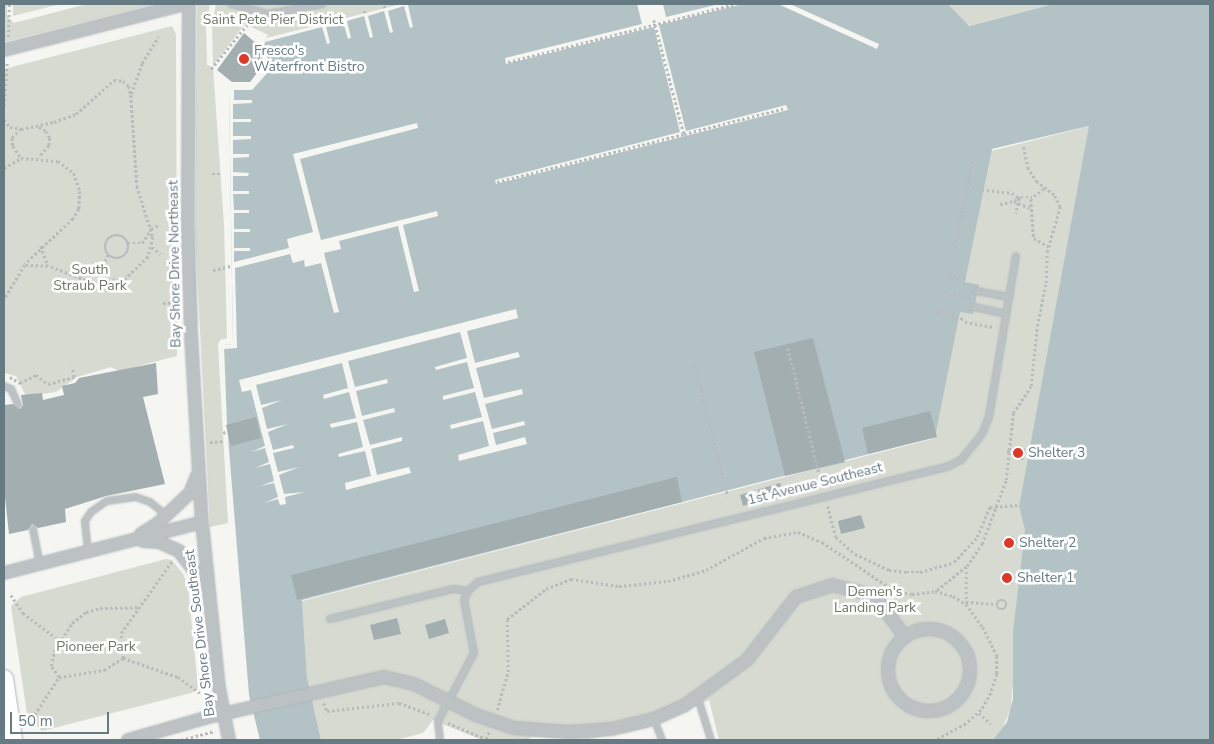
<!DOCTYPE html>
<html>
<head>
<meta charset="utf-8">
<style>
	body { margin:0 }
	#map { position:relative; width:1214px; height:744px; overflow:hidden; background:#f5f5f2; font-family:"Nunito Sans",sans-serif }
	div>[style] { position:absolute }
	.green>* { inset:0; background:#d6dad1 }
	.water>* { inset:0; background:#b3c3c5 }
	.pier>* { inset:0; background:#f5f5f2 }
	.building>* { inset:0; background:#a3aeb1 }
	.path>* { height:2.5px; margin-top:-1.25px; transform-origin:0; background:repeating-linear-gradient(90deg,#b7bbbc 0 2.5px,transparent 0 5px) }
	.path>.ring { margin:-1.25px; padding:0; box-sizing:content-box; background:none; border:2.5px solid #b7bbbc; border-radius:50% }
	.roads { filter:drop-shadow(0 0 1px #afb6b9) drop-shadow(0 0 1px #afb6b9) }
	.lane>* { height:6px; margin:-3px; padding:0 3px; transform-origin:3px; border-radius:3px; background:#bcc2c4 }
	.street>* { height:12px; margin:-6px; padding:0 6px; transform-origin:6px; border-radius:6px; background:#bcc2c4 }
	.street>.ring { margin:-6px; padding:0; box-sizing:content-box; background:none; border:12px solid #bcc2c4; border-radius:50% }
	.secondary>* { height:18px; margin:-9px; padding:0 9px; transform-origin:9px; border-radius:9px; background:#fff }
	.dots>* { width:14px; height:14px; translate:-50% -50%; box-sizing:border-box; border:2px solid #fff; border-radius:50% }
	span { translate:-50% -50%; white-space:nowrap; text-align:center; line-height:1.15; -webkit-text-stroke:5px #fff; paint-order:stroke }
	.park-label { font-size:14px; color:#6c7964 }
	.poi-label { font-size:14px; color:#657a82 }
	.left { translate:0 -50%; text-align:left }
	.street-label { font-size:14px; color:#657a82 }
	.frame { position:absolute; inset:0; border:5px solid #657a82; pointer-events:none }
	.scale { position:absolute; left:10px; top:712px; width:99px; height:22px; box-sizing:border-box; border:2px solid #657a82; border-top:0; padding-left:6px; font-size:15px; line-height:18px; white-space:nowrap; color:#657a82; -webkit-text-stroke:4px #fff; paint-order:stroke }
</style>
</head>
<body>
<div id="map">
	<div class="green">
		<div style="clip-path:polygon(4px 4px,7px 4px,7px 16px,14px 23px,87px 4px,154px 4px,4px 42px)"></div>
		<div style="clip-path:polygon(13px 4px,61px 4px,13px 16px)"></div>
		<div style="clip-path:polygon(197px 4px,210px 4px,206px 26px,207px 65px,213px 67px,224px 225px,227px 338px,220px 340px,218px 345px,228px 523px,210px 527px,195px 231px)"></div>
		<div style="clip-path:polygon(216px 4px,401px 4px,266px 38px,268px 35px,245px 24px,213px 65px,212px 26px)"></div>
		<div style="clip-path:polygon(948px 4px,1053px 4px,968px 26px)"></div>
		<div style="clip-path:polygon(172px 26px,176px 34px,177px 356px,119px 371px,111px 367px,77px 377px,56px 392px,26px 396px,16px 376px,4px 373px,4px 69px)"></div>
		<div style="clip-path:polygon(1090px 126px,1019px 506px,1026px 530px,1011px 708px,1001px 732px,993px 740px,719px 740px,709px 700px,649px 727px,590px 739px,532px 737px,527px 740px,482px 740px,433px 720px,423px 733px,396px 740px,321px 740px,307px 677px,302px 601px,932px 439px,991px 151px)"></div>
		<div style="clip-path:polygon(166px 559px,172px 560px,183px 574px,188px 586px,198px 688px,191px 693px,42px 731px,27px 714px,11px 606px,21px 597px)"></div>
	</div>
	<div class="water">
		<div style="clip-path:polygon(401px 4px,948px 4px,969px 26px,1053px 4px,1210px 4px,1210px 740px,993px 740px,1007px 722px,1013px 699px,1013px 632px,1025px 530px,1019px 506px,1089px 126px,992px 149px,965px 282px,979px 285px,973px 314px,960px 312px,935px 437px,302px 600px,307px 677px,321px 740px,260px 740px,249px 695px,227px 425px,224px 345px,233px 344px,229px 90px,252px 90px,270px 70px,264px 46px,266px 38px)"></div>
	</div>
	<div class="pier">
		<div style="clip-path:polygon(401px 4px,414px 4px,408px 5px,413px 27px,410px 28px,404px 6px,388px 11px,393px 32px,390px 33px,384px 11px,368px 16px,373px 37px,370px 38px,364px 16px,347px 21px,351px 38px,348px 39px,343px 22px,326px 26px,330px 43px,327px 44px,322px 27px,265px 42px,266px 38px)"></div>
		<div style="clip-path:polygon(637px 4px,663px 4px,666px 17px,719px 4px,743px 4px,659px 25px,686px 131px,786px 105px,788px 110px,496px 184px,495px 180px,680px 132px,654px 27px,506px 64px,505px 58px,642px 24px)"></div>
		<div style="clip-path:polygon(778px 4px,790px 4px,879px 44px,877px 49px)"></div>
		<div style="clip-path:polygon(229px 90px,234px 90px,234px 100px,252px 100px,252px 103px,233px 104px,233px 119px,251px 119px,251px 122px,233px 122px,233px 136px,251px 136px,251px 139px,233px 140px,233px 154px,249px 154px,249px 157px,233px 158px,233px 172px,249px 173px,248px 176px,233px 176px,233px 191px,249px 191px,249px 194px,233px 194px,234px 210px,249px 210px,249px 213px,234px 213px,234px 229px,250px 229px,250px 232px,234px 232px,234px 248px,250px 248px,250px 251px,234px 251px,234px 262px,289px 248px,287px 239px,313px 232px,293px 154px,417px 123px,418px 128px,300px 159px,321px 240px,437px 211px,438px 216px,403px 225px,419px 291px,414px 292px,398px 226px,339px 241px,341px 249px,324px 253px,339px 312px,334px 313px,321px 263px,305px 267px,304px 260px,293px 263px,290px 254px,235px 268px,237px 348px,224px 349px,224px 345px,233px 344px)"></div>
		<div style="clip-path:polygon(516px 309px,518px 318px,467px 331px,475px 363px,518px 352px,520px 357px,476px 368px,484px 398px,522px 389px,523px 394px,485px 404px,492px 429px,524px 421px,525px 425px,493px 433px,496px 445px,525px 437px,527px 444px,459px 461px,458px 455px,489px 446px,483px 421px,451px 429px,450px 425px,482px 417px,475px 392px,443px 400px,443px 396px,474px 388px,467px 362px,436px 370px,435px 367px,467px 358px,460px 332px,348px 361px,355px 387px,387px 379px,388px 383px,356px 391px,362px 416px,394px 408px,395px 412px,363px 420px,370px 445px,402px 437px,402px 441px,371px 449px,377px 475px,409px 467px,411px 473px,346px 490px,345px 483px,371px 476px,365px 451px,339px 457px,338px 454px,363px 447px,357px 422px,331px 428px,330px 424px,356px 418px,349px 392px,324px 399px,323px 395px,348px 388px,342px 363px,256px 385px,261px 405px,282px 400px,262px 408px,267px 429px,288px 424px,268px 432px,273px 450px,293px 445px,294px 448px,273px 453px,278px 472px,299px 467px,279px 475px,284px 494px,305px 492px,285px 497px,286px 504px,280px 505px,278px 499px,264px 503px,278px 497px,274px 483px,260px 486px,274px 481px,270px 464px,255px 468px,269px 462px,265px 448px,251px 452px,265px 446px,251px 390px,242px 392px,239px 380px)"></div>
	</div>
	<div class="building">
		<div style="clip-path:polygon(244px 33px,258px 45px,261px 57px,266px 61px,250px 82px,232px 82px,217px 70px)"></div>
		<div style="clip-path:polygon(813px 338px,845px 462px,785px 476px,754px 352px)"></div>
		<div style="clip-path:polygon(156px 363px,158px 394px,143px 397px,165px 484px,106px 496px,65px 509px,66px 522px,38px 528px,32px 524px,28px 530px,9px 534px,4px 488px,4px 405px,13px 404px,20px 409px,23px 405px,21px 395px,42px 393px,43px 400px,64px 395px,62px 386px,75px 383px,79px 378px)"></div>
		<div style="clip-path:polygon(930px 411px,937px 437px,868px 454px,862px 428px)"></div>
		<div style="clip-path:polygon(256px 417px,261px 438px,231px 446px,226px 425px)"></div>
		<div style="clip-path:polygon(1014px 447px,1025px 449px,1023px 460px,1012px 457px)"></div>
		<div style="clip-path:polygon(677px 477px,682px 502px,297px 600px,291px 575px)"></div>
		<div style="clip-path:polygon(780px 483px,783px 494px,743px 506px,740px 495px)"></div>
		<div style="clip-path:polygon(861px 515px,865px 528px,841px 534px,838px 521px)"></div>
		<div style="clip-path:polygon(1013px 536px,1016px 546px,1005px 549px,1002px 539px)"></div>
		<div style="clip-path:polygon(1002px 573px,1013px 574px,1012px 584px,1001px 583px)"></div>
		<div style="clip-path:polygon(397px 618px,401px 634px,374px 640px,370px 625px)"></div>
		<div style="clip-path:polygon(445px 619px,449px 633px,429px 639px,425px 625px)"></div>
	</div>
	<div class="path">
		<div style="left:384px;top:6px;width:2px;rotate:63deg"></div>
		<div style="left:365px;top:11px;width:2px;rotate:90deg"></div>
		<div style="left:344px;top:16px;width:2px;rotate:90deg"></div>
		<div style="left:654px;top:20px;width:118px;rotate:75.3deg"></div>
		<div style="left:684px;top:134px;width:104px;rotate:-14.4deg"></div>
		<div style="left:323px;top:22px;width:2px;rotate:90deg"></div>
		<div style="left:8px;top:37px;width:33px;rotate:-88deg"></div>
		<div style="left:508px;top:62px;width:234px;rotate:-14.3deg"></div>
		<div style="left:211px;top:69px;width:57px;rotate:-50.7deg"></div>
		<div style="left:131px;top:94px;width:33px;rotate:-70deg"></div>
		<div style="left:142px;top:63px;width:31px;rotate:-58deg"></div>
		<div style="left:4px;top:106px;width:44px;rotate:-86.1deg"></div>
		<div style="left:4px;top:120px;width:9px;rotate:49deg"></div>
		<div style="left:10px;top:127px;width:11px;rotate:10deg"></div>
		<div style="left:21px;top:129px;width:34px;rotate:-12deg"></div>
		<div style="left:54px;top:122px;width:23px;rotate:-20deg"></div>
		<div style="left:76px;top:114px;width:51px;rotate:-41.8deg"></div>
		<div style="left:114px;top:80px;width:9px;rotate:6deg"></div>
		<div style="left:123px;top:81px;width:8px;rotate:40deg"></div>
		<div style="left:129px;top:86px;width:9px;rotate:77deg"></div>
		<div style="left:131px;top:95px;width:91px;rotate:86.2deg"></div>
		<div style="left:137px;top:186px;width:53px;rotate:72.6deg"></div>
		<div style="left:153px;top:237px;width:21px;rotate:104deg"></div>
		<div style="left:148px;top:257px;width:32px;rotate:136deg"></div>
		<div style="left:125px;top:279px;width:30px;rotate:171deg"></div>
		<div style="left:95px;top:284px;width:50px;rotate:-159deg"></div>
		<div style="left:48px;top:266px;width:23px;rotate:-178deg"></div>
		<div style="left:25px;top:265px;width:41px;rotate:121deg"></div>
		<div style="left:39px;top:127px;width:8px;rotate:30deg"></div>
		<div style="left:46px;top:131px;width:8px;rotate:60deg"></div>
		<div style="left:50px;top:138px;width:8px;rotate:97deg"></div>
		<div style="left:49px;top:146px;width:15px;rotate:132deg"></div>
		<div style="left:21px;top:129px;width:13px;rotate:135deg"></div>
		<div style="left:12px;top:138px;width:8px;rotate:83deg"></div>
		<div style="left:13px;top:146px;width:14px;rotate:56deg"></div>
		<div style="left:21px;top:158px;width:37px;rotate:5deg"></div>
		<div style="left:58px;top:161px;width:20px;rotate:37deg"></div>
		<div style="left:74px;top:173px;width:19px;rotate:72deg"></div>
		<div style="left:80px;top:191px;width:18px;rotate:93deg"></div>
		<div style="left:79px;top:209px;width:12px;rotate:121deg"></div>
		<div style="left:73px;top:219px;width:66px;rotate:136.8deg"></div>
		<div style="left:4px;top:168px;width:20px;rotate:-30deg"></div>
		<div style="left:212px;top:174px;width:10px"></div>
		<div style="left:497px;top:182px;width:193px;rotate:-14.4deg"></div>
		<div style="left:967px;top:188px;width:45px;rotate:6.3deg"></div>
		<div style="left:1012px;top:193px;width:9px;rotate:36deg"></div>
		<div style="left:1019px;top:198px;width:16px;rotate:101deg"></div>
		<div style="left:1044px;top:189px;width:16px;rotate:142deg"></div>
		<div style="left:1031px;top:199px;width:39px;rotate:86deg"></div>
		<div style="left:1034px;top:238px;width:17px;rotate:31deg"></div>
		<div style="left:1014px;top:201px;width:8px;rotate:-30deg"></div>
		<div style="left:1021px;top:197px;width:11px"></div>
		<div style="left:1000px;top:204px;width:14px;rotate:-12deg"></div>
		<div style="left:1014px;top:201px;width:17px;rotate:24deg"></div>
		<div class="ring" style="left:105px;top:235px;width:21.5px;height:21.5px"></div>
		<div style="left:128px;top:243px;width:14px"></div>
		<div style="left:142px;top:243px;width:17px;rotate:-57deg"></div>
		<div style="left:151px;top:229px;width:10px;rotate:-29deg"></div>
		<div style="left:41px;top:246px;width:21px;rotate:71deg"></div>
		<div style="left:152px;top:247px;width:11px;rotate:38deg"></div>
		<div style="left:954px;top:247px;width:89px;rotate:-77.7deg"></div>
		<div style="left:213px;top:270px;width:18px;rotate:-13deg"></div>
		<div style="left:85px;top:279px;width:17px;rotate:-31deg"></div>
		<div style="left:100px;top:270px;width:17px;rotate:-62deg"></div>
		<div style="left:958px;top:279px;width:11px;rotate:-170deg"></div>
		<div style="left:947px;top:277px;width:3px;rotate:-72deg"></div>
		<div style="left:948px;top:274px;width:18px;rotate:13deg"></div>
		<div style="left:939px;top:292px;width:31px;rotate:11deg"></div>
		<div style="left:163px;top:303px;width:15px;rotate:-4deg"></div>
		<div style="left:954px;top:313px;width:17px;rotate:-167deg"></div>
		<div style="left:937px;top:309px;width:4px;rotate:104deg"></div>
		<div style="left:936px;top:313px;width:30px;rotate:12deg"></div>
		<div style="left:965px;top:322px;width:29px;rotate:10deg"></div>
		<div style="left:788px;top:348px;width:129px;rotate:76.1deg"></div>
		<div style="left:695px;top:365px;width:135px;rotate:75.9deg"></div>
		<div style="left:10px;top:377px;width:12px;rotate:31deg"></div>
		<div style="left:20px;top:383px;width:18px;rotate:-27deg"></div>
		<div style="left:36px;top:375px;width:15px;rotate:37deg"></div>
		<div style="left:48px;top:384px;width:27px;rotate:-15deg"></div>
		<div style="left:74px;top:377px;width:10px;rotate:-101deg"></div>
		<div style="left:223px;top:433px;width:4px;rotate:-27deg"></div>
		<div style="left:210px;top:442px;width:13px;rotate:-4deg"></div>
		<div style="left:1007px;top:451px;width:19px;rotate:12deg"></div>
		<div style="left:828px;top:506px;width:32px;rotate:76deg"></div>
		<div style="left:836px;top:537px;width:25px;rotate:42deg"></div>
		<div style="left:855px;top:554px;width:38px;rotate:25deg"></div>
		<div style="left:889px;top:570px;width:17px;rotate:7deg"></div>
		<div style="left:906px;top:572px;width:14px"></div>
		<div style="left:920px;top:572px;width:35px;rotate:-16deg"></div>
		<div style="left:954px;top:562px;width:34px;rotate:-47deg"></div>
		<div style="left:977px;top:537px;width:33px;rotate:-67deg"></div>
		<div style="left:990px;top:507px;width:28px;rotate:-4deg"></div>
		<div style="left:1002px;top:544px;width:20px;rotate:-15deg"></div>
		<div style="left:1001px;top:578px;width:16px;rotate:7deg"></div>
		<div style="left:937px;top:590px;width:38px;rotate:-39deg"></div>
		<div style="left:967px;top:566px;width:27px;rotate:-56deg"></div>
		<div style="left:982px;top:544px;width:68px;rotate:-69.4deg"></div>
		<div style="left:1006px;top:480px;width:67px;rotate:-84deg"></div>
		<div style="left:1013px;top:413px;width:32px;rotate:-56deg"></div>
		<div style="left:1031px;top:386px;width:60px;rotate:-84.3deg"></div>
		<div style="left:1037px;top:326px;width:44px;rotate:-78.2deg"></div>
		<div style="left:1046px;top:283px;width:31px;rotate:-88deg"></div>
		<div style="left:1047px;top:252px;width:47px;rotate:-73.9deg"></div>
		<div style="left:1060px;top:207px;width:13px;rotate:-117deg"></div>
		<div style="left:1054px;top:195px;width:21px;rotate:-143deg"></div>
		<div style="left:1037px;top:182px;width:16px;rotate:-125deg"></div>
		<div style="left:1028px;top:169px;width:24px;rotate:-102deg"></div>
		<div style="left:11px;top:595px;width:22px;rotate:56deg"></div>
		<div style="left:23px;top:613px;width:45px;rotate:36.9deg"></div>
		<div class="ring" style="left:997.5px;top:600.5px;width:6.5px;height:6.5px"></div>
		<div style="left:966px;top:602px;width:31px;rotate:4deg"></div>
		<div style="left:966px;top:604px;width:36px;rotate:-90deg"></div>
		<div style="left:123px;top:658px;width:58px;rotate:19.1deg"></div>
		<div style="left:178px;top:677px;width:27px;rotate:36deg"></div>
		<div style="left:59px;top:677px;width:14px;rotate:-126deg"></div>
		<div style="left:51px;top:666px;width:14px;rotate:-78deg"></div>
		<div style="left:54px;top:652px;width:34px;rotate:-58deg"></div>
		<div style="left:72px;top:623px;width:18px;rotate:-38deg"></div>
		<div style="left:86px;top:612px;width:15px;rotate:-16deg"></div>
		<div style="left:100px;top:608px;width:39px;rotate:-1deg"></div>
		<div style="left:324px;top:703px;width:9px;rotate:69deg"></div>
		<div style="left:327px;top:711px;width:72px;rotate:-6.3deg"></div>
		<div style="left:399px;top:703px;width:35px;rotate:20deg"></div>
		<div style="left:497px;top:710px;width:40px;rotate:-74deg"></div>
		<div style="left:508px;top:672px;width:53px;rotate:-91.1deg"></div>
		<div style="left:507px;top:619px;width:49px;rotate:-37.6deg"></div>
		<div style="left:546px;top:589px;width:27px;rotate:-22deg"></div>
		<div style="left:571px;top:579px;width:49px;rotate:8.3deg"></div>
		<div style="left:619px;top:586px;width:49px;rotate:-5.8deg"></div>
		<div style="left:668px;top:581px;width:40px;rotate:-16deg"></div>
		<div style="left:706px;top:570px;width:66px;rotate:-28.9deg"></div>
		<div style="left:764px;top:538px;width:35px;rotate:-10deg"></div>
		<div style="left:798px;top:532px;width:26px;rotate:23deg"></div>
		<div style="left:822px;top:542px;width:88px;rotate:33.9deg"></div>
		<div style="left:895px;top:591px;width:17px;rotate:10deg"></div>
		<div style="left:912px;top:594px;width:23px;rotate:-7deg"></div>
		<div style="left:935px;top:591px;width:19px;rotate:16deg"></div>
		<div style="left:953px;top:596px;width:15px;rotate:32deg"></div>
		<div style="left:966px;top:604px;width:29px;rotate:54deg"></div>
		<div style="left:983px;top:627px;width:32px;rotate:64deg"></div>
		<div style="left:997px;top:656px;width:18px;rotate:90deg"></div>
		<div style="left:997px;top:674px;width:20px;rotate:108deg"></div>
		<div style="left:991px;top:693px;width:20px;rotate:120deg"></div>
		<div style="left:981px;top:710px;width:21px;rotate:137deg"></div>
		<div style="left:966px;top:724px;width:34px;rotate:152deg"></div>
		<div style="left:979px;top:713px;width:16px;rotate:43deg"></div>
		<div style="left:29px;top:723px;width:55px;rotate:-56.9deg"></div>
		<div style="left:59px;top:677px;width:46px;rotate:-8.8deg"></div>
		<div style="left:104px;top:670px;width:22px;rotate:-32deg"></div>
		<div style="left:123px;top:658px;width:25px;rotate:-95deg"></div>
		<div style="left:121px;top:633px;width:88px;rotate:-54.7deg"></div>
		<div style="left:448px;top:723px;width:41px;rotate:22.8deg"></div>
		<div style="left:486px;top:739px;width:9px;rotate:-69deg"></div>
		<div style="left:181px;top:740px;width:35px;rotate:-15deg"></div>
	</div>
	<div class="roads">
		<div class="lane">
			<div style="left:231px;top:4px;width:38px;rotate:15deg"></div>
			<div style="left:268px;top:14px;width:55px;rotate:-10.5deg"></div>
			<div style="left:977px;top:291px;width:33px;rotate:11deg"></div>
			<div style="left:974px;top:307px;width:33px;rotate:12deg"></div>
			<div style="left:4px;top:386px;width:8px;rotate:23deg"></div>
			<div style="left:11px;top:389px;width:17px;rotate:65deg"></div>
			<div style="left:33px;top:529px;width:36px;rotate:79deg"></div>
			<div style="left:88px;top:551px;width:30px;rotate:-96deg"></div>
			<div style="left:85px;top:521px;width:11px;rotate:-56deg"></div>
			<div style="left:91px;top:512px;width:19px;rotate:-35deg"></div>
			<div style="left:107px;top:501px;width:29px;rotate:-8deg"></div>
			<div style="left:136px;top:497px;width:15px;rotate:20deg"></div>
			<div style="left:150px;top:502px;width:21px;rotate:39deg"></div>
			<div style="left:330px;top:619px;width:127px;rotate:-13.7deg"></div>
			<div style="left:453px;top:589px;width:15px;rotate:8deg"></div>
			<div style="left:697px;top:695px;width:47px;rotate:72.7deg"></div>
			<div style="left:654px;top:719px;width:22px;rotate:69deg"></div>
			<div style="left:440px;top:740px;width:19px;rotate:-96deg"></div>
			<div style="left:438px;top:721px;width:77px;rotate:-62.1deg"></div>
			<div style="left:474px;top:653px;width:54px;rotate:-100.7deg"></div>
			<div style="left:464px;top:600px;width:10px;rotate:-66deg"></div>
			<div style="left:468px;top:591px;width:13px;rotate:-42deg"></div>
			<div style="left:478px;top:582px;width:483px;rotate:-13.8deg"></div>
			<div style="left:947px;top:467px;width:16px;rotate:-27deg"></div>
			<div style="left:961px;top:460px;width:33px;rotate:-51deg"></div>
			<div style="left:982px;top:434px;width:18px;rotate:-68deg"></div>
			<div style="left:989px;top:417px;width:163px;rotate:-80.5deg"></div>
		</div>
		<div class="street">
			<div style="left:189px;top:4px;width:227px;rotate:90.3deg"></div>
			<div style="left:188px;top:231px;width:103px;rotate:88.3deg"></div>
			<div style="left:191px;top:334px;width:188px;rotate:86.7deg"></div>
			<div style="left:202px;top:522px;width:167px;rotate:84.2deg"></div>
			<div style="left:219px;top:688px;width:53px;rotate:79.1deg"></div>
			<div style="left:4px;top:50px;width:187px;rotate:-14.3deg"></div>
			<div style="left:141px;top:534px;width:19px;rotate:-32deg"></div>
			<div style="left:157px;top:524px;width:45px;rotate:-43.2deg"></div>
			<div style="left:190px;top:493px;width:18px;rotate:-68deg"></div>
			<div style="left:143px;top:541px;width:16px;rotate:4deg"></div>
			<div style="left:159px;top:542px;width:22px;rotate:24deg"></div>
			<div style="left:179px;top:551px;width:44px;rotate:52.4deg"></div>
			<div style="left:4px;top:573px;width:204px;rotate:-14.4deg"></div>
			<div class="ring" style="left:888px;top:629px;width:70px;height:70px"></div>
			<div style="left:128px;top:740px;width:84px;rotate:-15.9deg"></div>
			<div style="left:209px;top:717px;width:180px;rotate:-12.9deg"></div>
			<div style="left:384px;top:677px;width:31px;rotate:13deg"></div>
			<div style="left:414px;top:684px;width:69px;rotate:26.6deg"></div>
			<div style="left:476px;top:715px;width:40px;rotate:18.9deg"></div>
			<div style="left:514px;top:728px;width:55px;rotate:4.2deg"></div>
			<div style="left:569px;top:732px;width:43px;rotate:-4deg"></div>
			<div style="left:612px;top:729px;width:43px;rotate:-13.4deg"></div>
			<div style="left:654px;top:719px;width:34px;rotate:-24deg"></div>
			<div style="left:685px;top:705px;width:77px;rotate:-36deg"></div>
			<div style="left:747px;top:660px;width:80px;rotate:-52.1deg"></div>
			<div style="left:796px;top:597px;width:38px;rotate:-18deg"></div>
			<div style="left:832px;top:585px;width:36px;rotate:14deg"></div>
			<div style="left:867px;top:594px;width:17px;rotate:36deg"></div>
			<div style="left:881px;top:604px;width:41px;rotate:54deg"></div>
		</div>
		<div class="secondary">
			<div style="left:4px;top:679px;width:62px;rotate:81.6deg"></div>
		</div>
	</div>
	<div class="dots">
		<div style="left:244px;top:59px;background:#dc392b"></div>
		<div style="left:1018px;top:453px;background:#dc392b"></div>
		<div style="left:1009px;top:543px;background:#dc392b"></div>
		<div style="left:1007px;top:578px;background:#dc392b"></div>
	</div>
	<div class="park-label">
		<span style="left:273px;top:20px">Saint Pete Pier District</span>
		<span style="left:90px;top:278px">South<br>Straub Park</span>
		<span style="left:875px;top:600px">Demen's<br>Landing Park</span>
		<span style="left:96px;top:647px">Pioneer Park</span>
	</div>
	<div class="poi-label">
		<span class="left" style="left:254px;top:59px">Fresco's<br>Waterfront Bistro</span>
		<span class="left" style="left:1028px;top:453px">Shelter 3</span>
		<span class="left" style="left:1019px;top:543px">Shelter 2</span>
		<span class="left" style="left:1017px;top:578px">Shelter 1</span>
	</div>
	<div class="street-label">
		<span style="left:175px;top:264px;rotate:-91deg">Bay Shore Drive Northeast</span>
		<span style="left:815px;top:484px;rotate:-14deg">1st Avenue Southeast</span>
		<span style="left:200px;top:633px;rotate:-97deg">Bay Shore Drive Southeast</span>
	</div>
	<div class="frame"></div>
	<div class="scale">50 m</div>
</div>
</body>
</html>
